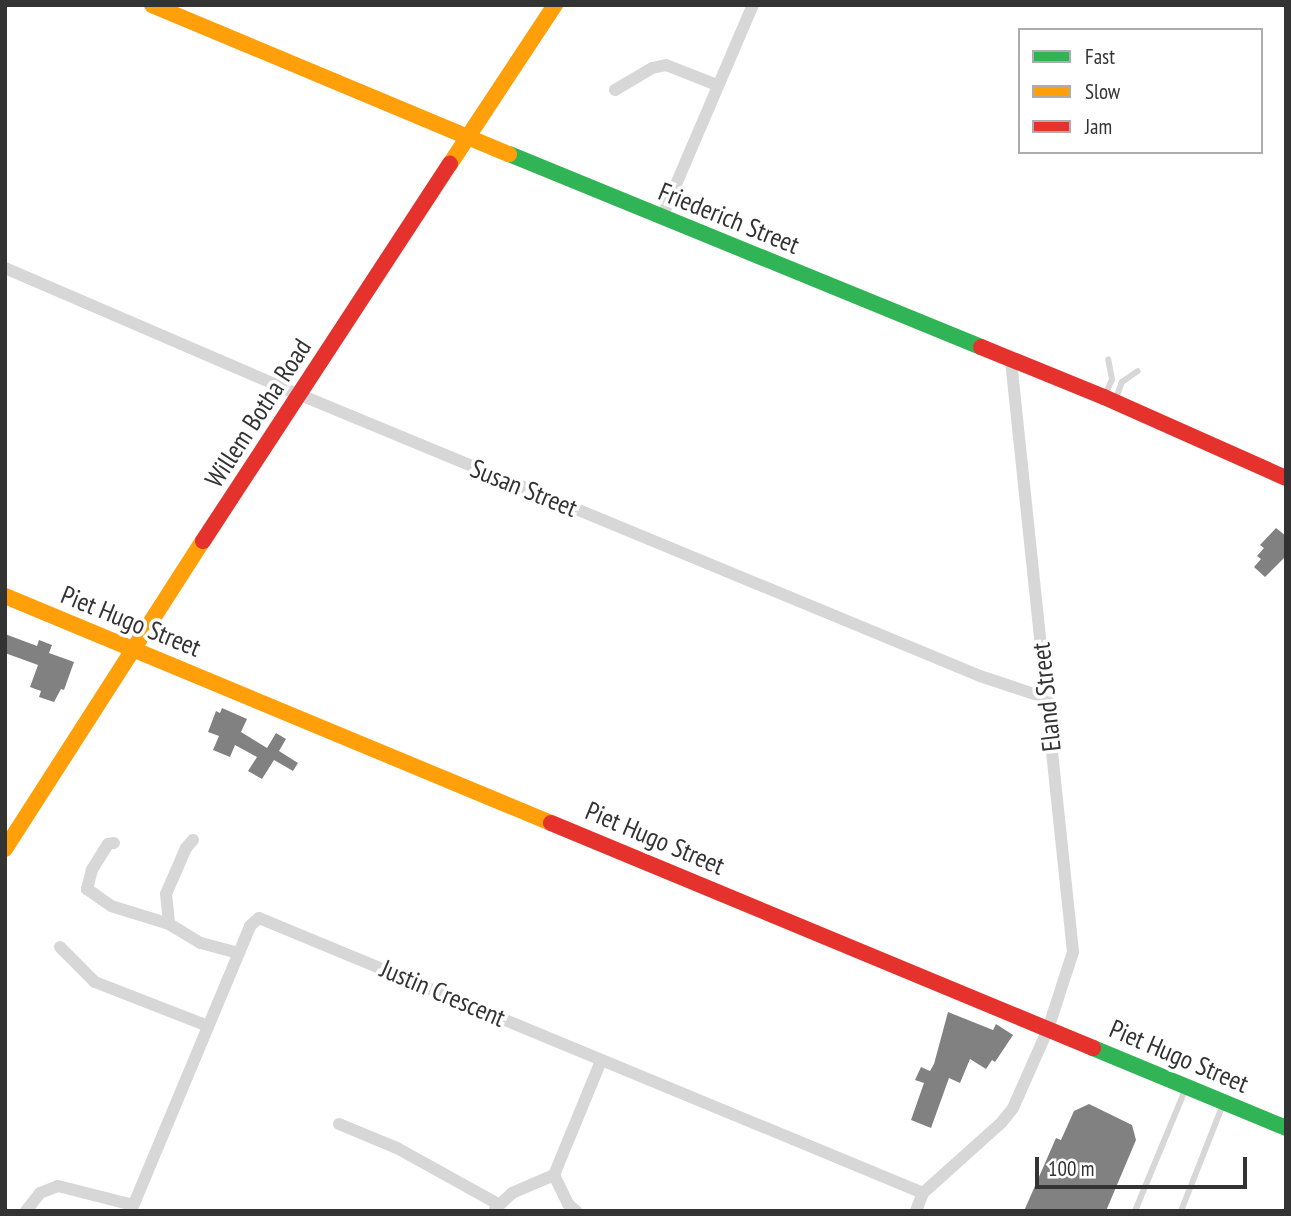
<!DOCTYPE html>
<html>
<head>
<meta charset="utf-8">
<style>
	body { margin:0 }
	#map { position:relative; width:1291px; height:1216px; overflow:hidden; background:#fff; font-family:"PT Sans Narrow",sans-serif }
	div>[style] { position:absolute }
	.building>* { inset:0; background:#818181 }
	.lane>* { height:6px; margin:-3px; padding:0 3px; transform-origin:3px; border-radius:3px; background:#d7d7d7 }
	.street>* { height:12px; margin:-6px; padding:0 6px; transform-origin:6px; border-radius:6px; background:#d7d7d7 }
	.fast>* { height:16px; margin:-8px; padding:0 8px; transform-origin:8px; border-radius:8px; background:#30b455 }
	.slow>* { height:16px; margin:-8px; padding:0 8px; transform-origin:8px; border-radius:8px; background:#ff9f0a }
	.jam>* { height:16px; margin:-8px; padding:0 8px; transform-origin:8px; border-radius:8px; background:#e5322d }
	span { translate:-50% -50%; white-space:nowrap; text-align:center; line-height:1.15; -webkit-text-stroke:7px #fff; paint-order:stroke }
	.street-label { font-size:26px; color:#333 }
	.frame { position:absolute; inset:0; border:7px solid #333; pointer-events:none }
	.legend { position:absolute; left:1018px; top:28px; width:245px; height:126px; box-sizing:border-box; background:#fff; border:2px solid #adadad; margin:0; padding:9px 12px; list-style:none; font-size:21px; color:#333 }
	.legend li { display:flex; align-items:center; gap:14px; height:35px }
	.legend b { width:35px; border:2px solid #adadad }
	.scale { position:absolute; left:1035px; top:1157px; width:212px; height:32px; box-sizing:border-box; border:4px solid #333; border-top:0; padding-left:9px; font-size:21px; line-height:24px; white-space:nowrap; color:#333; -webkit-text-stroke:5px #fff; paint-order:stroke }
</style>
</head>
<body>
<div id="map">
	<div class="building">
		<div style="clip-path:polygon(1276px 528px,1286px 536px,1286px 556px,1265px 577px,1254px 567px,1261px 559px,1257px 556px,1264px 548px,1260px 545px)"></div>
		<div style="clip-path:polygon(5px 634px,37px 646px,39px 640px,52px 645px,49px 653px,74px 662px,64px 690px,61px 689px,54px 702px,39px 697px,41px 691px,30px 687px,38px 665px,5px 653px)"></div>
		<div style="clip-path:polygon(222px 708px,247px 719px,241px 732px,267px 748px,276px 733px,286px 739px,279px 751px,298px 763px,293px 771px,274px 760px,262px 779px,248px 771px,257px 757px,235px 745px,230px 757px,213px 750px,219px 736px,208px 732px,216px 711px,220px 713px)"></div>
		<div style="clip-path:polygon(948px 1012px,993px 1030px,996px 1024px,1013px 1035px,995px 1062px,992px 1060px,986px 1069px,970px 1059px,960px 1083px,949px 1078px,931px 1128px,911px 1120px,924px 1083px,915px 1080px,921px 1067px,930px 1071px,934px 1064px)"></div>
		<div style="clip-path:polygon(1089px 1104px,1132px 1125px,1136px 1140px,1106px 1211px,1024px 1211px,1056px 1138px,1061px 1140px,1074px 1111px)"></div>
	</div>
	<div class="lane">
		<div style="left:1105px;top:395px;width:17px;rotate:-66deg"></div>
		<div style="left:1112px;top:379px;width:20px;rotate:-101deg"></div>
		<div style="left:1115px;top:401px;width:20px;rotate:-70deg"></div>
		<div style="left:1122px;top:382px;width:19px;rotate:-35deg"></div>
		<div style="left:1135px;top:1211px;width:133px;rotate:-67.5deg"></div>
		<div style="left:1181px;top:1211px;width:117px;rotate:-68.5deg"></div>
	</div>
	<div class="street">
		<div style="left:615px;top:90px;width:43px;rotate:-30.7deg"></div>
		<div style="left:652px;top:68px;width:14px;rotate:-12deg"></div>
		<div style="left:666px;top:65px;width:55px;rotate:21.4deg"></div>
		<div style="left:662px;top:217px;width:231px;rotate:-66.8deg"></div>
		<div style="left:5px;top:268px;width:319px;rotate:23.3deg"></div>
		<div style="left:298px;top:394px;width:738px;rotate:22.46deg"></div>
		<div style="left:980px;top:676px;width:70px;rotate:18.4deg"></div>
		<div style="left:193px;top:840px;width:11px;rotate:131deg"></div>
		<div style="left:186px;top:848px;width:50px;rotate:113.5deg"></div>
		<div style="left:166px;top:894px;width:30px;rotate:84deg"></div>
		<div style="left:169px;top:924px;width:37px;rotate:31deg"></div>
		<div style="left:201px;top:943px;width:39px;rotate:15deg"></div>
		<div style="left:114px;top:843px;width:6px;rotate:171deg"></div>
		<div style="left:108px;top:844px;width:31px;rotate:122deg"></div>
		<div style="left:92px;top:870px;width:20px;rotate:105deg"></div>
		<div style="left:87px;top:889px;width:29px;rotate:35deg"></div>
		<div style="left:111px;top:906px;width:61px;rotate:17.2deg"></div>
		<div style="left:60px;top:947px;width:49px;rotate:45deg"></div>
		<div style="left:95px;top:982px;width:121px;rotate:21.3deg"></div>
		<div style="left:339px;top:1124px;width:63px;rotate:22.5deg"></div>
		<div style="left:397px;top:1148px;width:115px;rotate:29deg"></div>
		<div style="left:554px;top:1175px;width:123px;rotate:-67.6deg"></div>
		<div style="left:554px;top:1175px;width:32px;rotate:64deg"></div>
		<div style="left:568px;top:1204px;width:11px;rotate:41deg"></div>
		<div style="left:495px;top:1209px;width:23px;rotate:-43deg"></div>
		<div style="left:512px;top:1193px;width:46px;rotate:-23.2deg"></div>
		<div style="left:26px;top:1211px;width:23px;rotate:-52deg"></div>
		<div style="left:40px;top:1193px;width:19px;rotate:-21deg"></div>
		<div style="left:58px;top:1186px;width:77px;rotate:14.2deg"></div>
		<div style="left:131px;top:1211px;width:309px;rotate:-67.3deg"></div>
		<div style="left:250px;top:926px;width:12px;rotate:-42deg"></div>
		<div style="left:259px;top:918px;width:719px;rotate:22.5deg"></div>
		<div style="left:916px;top:1211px;width:19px;rotate:-69deg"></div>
		<div style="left:923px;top:1193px;width:105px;rotate:-41.9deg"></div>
		<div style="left:1001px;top:1123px;width:19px;rotate:-51deg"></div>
		<div style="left:1013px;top:1108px;width:86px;rotate:-66.1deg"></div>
		<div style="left:1048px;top:1029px;width:81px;rotate:-72deg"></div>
		<div style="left:1073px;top:952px;width:594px;rotate:-95.99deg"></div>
	</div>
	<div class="fast">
		<div style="left:509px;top:154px;width:510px;rotate:22.24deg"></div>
		<div style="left:1093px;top:1048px;width:209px;rotate:22.5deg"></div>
	</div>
	<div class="slow">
		<div style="left:152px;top:5px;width:387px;rotate:22.7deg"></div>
		<div style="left:450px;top:164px;width:191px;rotate:-56.6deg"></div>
		<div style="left:5px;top:596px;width:591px;rotate:22.58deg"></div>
		<div style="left:5px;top:849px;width:366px;rotate:-57.3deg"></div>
	</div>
	<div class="jam">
		<div style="left:981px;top:347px;width:133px;rotate:22.1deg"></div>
		<div style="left:1104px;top:397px;width:199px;rotate:24deg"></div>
		<div style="left:203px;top:541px;width:451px;rotate:-56.8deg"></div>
		<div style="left:551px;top:823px;width:587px;rotate:22.54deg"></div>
	</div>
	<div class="street-label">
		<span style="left:729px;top:218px;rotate:22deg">Friederich Street</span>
		<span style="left:258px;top:413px;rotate:-57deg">Willem Botha Road</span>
		<span style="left:524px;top:488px;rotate:22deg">Susan Street</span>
		<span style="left:131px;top:621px;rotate:22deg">Piet Hugo Street</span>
		<span style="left:1046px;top:697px;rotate:-96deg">Eland Street</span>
		<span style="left:655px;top:838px;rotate:23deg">Piet Hugo Street</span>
		<span style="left:443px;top:993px;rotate:23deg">Justin Crescent</span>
		<span style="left:1179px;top:1056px;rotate:23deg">Piet Hugo Street</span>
	</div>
	<div class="frame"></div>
	<ul class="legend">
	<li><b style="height:9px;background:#30b455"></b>Fast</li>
	<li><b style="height:9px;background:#ff9f0a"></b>Slow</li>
	<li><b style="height:9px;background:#e5322d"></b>Jam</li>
	</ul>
	<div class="scale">100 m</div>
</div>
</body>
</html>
